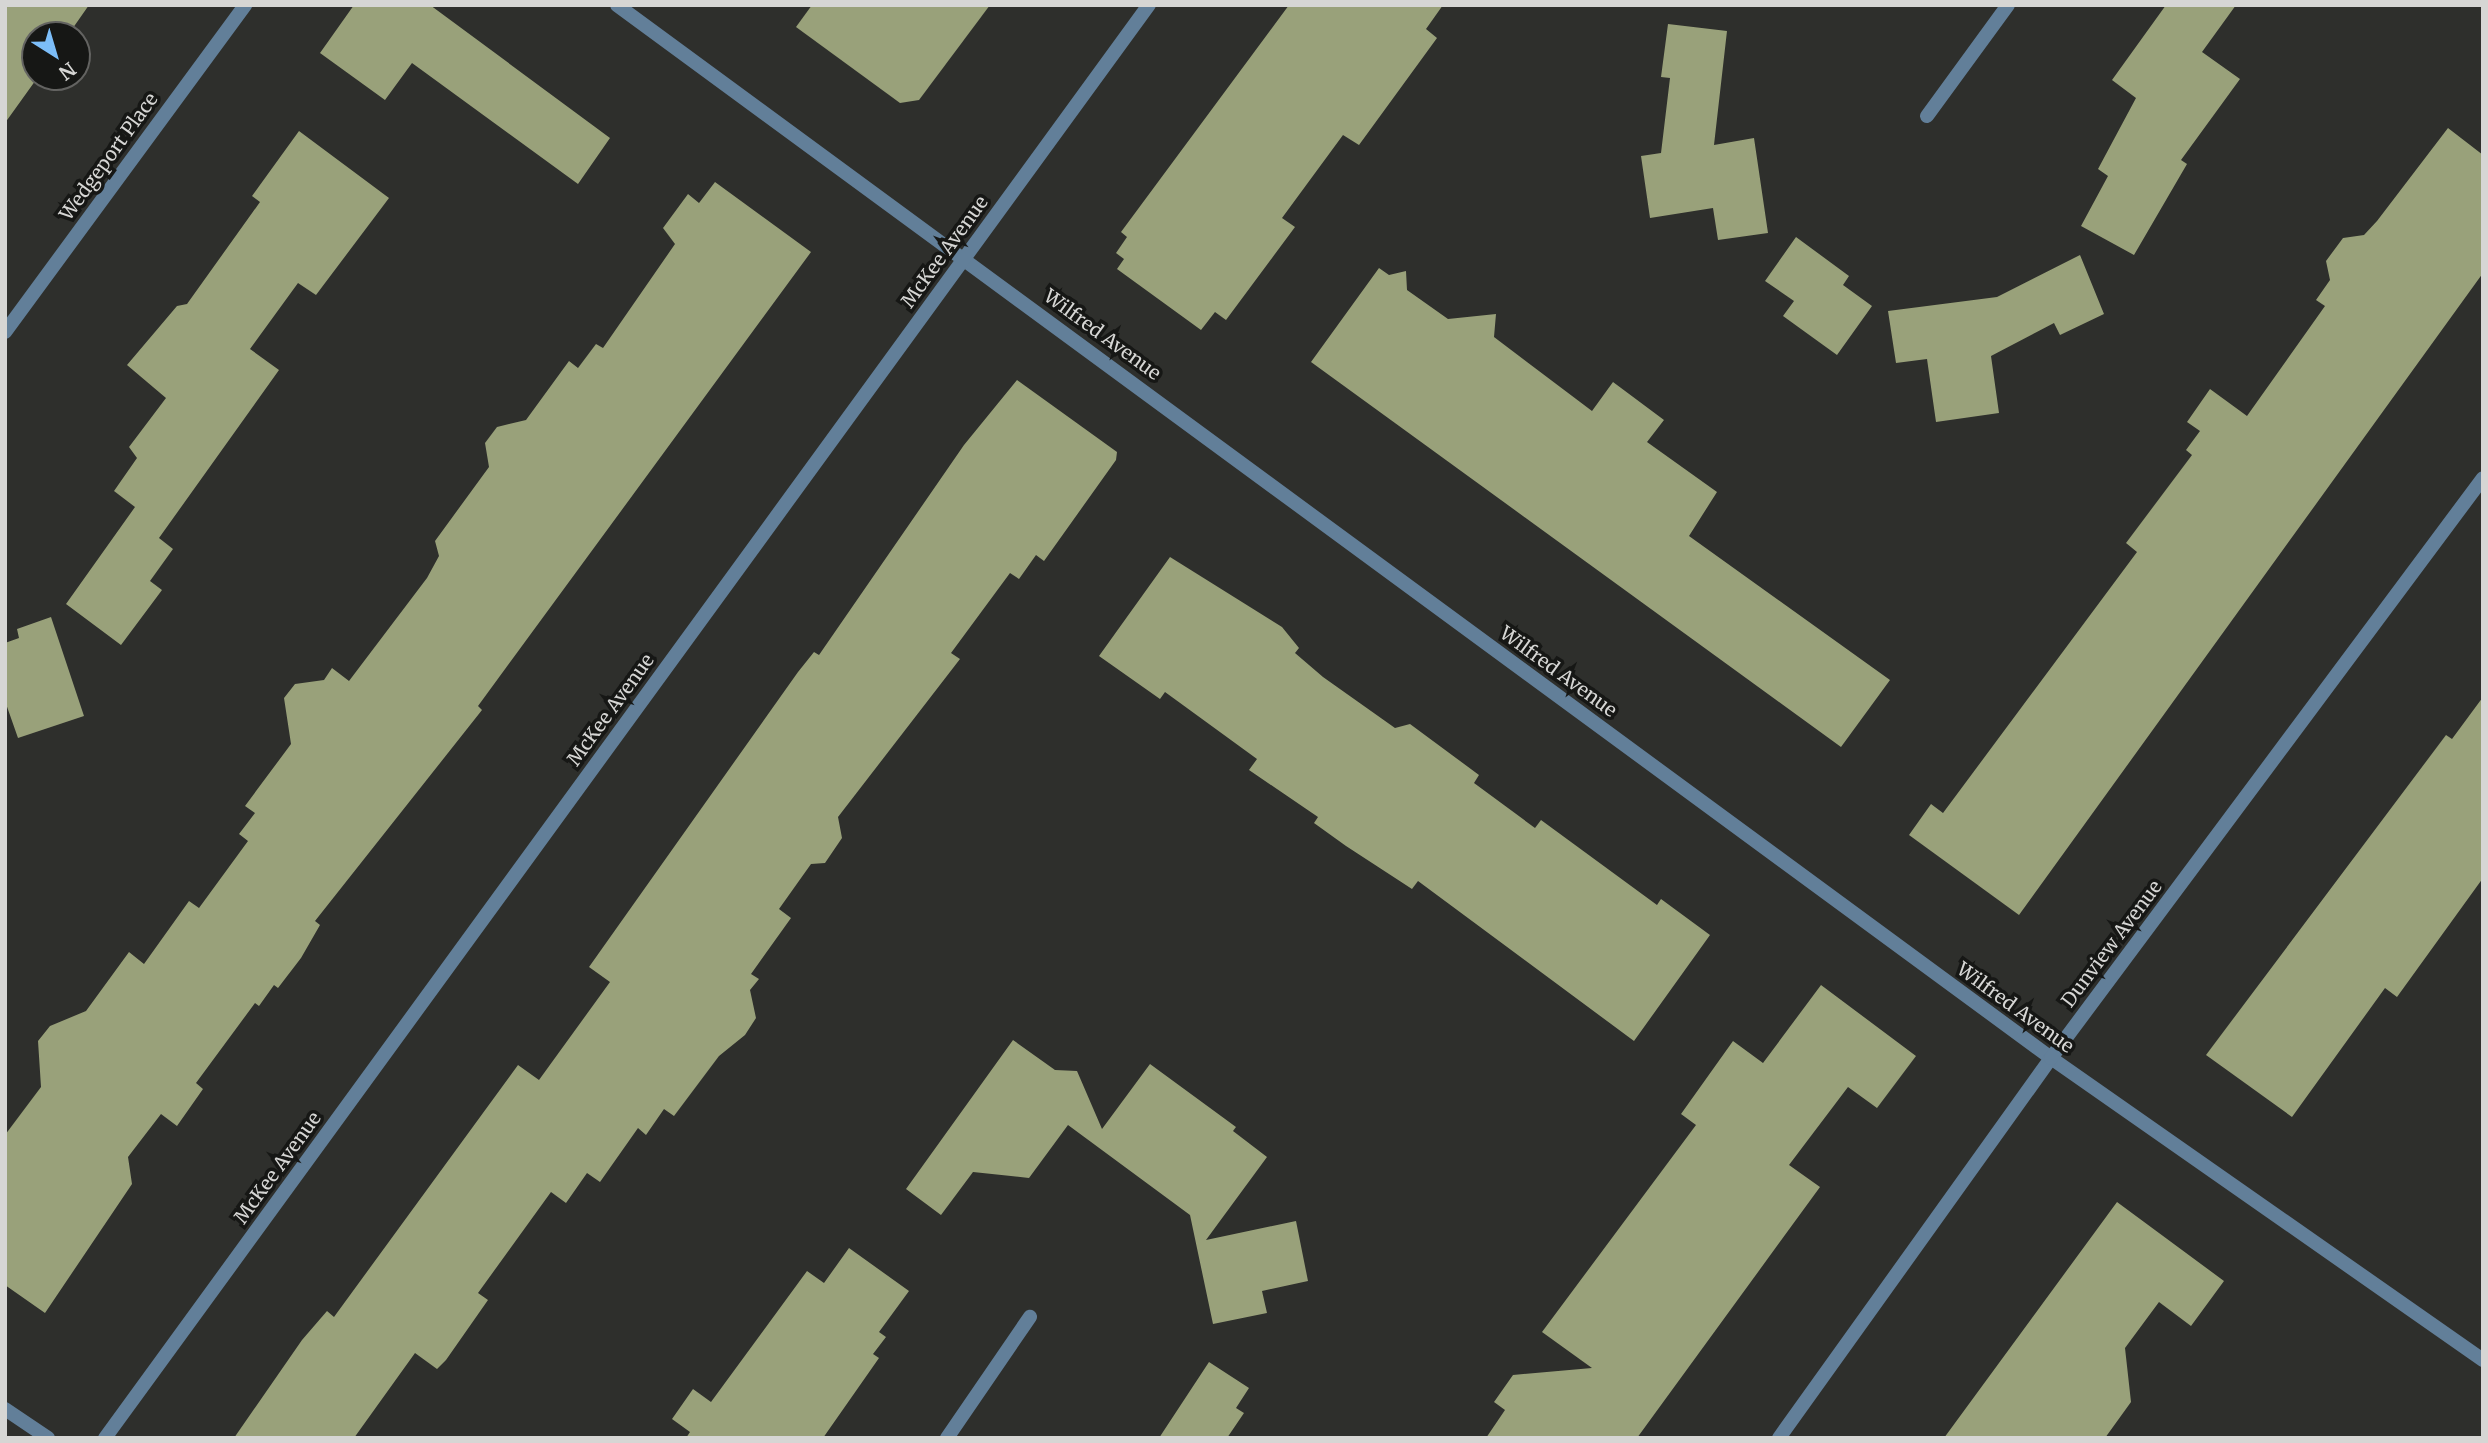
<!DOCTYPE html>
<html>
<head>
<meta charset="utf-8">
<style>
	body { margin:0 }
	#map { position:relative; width:2488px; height:1443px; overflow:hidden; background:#2e2f2c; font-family:Merriweather,serif }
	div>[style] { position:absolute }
	.building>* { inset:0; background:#99a17a }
	.minor>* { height:14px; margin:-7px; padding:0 7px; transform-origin:7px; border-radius:7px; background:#627f99 }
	span { translate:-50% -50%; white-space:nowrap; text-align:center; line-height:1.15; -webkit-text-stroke:7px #161715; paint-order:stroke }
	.street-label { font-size:19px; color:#d6d6d4 }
	.frame { position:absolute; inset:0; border:7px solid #d6d6d4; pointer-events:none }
	.north { position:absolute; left:21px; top:21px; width:70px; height:70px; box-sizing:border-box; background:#161715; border:2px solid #636361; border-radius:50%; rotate:143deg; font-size:19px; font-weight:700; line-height:28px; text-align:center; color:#d6d6d4 }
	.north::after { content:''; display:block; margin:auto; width:24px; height:32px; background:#7cbef9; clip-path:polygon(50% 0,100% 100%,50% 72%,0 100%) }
</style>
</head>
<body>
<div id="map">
	<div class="building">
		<div style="clip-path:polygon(5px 5px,89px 5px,68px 35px,35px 35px,38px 77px,5px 123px)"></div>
		<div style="clip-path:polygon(354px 5px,430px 5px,610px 138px,578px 184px,412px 63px,385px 100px,320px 53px)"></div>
		<div style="clip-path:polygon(812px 5px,990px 5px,919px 100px,900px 103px,796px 27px)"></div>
		<div style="clip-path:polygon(1289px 5px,1443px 5px,1426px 29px,1437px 38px,1359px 145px,1343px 135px,1282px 218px,1295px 227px,1226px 320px,1215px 312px,1201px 330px,1117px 269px,1124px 259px,1116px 253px,1127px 237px,1121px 232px)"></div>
		<div style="clip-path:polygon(2166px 5px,2236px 5px,2202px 52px,2240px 79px,2181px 160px,2187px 164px,2134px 255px,2081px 226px,2108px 176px,2098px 169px,2136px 98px,2112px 80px)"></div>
		<div style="clip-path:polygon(1668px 24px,1727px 31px,1714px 145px,1754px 138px,1768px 233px,1718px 240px,1713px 208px,1650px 218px,1641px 156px,1661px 153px,1670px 78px,1661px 77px)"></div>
		<div style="clip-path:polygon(2448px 128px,2483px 155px,2483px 273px,2019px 915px,1909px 835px,1931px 804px,1943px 813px,2137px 552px,2126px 543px,2192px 455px,2186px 450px,2200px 431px,2187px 422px,2210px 389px,2247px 416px,2325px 306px,2316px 300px,2330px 280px,2326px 261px,2343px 238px,2364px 235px,2377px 221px)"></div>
		<div style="clip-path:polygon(299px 131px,389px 198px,316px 295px,298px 283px,250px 349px,279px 370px,159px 538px,173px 549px,150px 581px,162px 590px,121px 645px,66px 604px,135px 507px,114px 491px,137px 458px,129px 447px,166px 398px,127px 365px,177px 306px,187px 304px,260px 202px,252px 196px)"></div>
		<div style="clip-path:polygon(715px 182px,811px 252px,478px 706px,482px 710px,315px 921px,320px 925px,301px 958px,278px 988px,274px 985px,259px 1006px,255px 1003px,196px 1083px,203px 1089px,177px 1126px,161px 1114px,128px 1157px,132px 1184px,45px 1313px,5px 1285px,5px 1135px,41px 1087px,38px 1041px,50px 1026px,86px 1011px,129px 952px,144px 964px,189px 901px,199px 908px,248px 841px,239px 834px,255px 813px,245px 806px,291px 744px,284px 698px,295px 684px,324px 680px,332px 668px,349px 681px,427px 578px,439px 556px,435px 541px,489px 467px,485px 443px,497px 427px,526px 420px,569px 361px,578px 368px,596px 344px,603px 348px,675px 244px,663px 228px,688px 194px,699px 203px)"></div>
		<div style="clip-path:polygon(1796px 237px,1849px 276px,1843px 285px,1872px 306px,1837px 355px,1783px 316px,1794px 301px,1765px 281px)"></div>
		<div style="clip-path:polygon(2080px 255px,2104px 314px,2060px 335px,2054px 323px,1991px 356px,1999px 413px,1936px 422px,1927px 359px,1896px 363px,1888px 311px,1997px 297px)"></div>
		<div style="clip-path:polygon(1379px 268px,1389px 275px,1406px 271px,1407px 290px,1448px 319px,1496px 314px,1494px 337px,1592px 411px,1613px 382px,1664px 420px,1647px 442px,1717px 492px,1689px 536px,1890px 680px,1841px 747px,1311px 362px)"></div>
		<div style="clip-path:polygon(1017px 380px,1117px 452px,1116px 460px,1044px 561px,1036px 555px,1019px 579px,1010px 573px,951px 653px,960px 659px,838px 817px,842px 838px,825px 863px,811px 864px,779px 909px,791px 918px,751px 974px,759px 979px,750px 990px,756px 1018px,745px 1035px,719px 1056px,674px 1116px,664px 1109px,646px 1135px,638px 1128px,600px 1182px,587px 1173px,566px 1203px,551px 1192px,478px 1293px,488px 1300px,446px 1360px,437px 1369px,415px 1353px,354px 1438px,234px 1438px,302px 1340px,327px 1311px,334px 1317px,518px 1065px,539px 1080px,610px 982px,589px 967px,798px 672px,814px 652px,819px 655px,964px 445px)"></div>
		<div style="clip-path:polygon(1170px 557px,1282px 627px,1299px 648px,1295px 653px,1323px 677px,1395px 728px,1410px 724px,1479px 775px,1474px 783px,1535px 828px,1541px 820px,1657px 905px,1661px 899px,1710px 935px,1634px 1041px,1418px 881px,1412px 889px,1346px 846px,1314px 823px,1318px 817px,1249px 770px,1257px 759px,1165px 692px,1160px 699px,1099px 656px)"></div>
		<div style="clip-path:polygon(51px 617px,84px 716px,18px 738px,5px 701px,5px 643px,19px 638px,17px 629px)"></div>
		<div style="clip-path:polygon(2483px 697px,2483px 878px,2397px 997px,2385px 988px,2292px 1117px,2206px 1055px,2446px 735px,2452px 739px)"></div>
		<div style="clip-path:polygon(1821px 985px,1916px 1056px,1877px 1108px,1848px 1087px,1789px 1165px,1820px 1187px,1637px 1438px,1486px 1438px,1505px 1410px,1494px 1402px,1513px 1375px,1592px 1368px,1542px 1332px,1696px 1125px,1681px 1114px,1733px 1041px,1763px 1063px)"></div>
		<div style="clip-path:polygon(1013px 1040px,1055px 1070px,1077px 1071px,1102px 1129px,1150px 1064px,1236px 1127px,1233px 1131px,1267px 1157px,1206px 1240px,1296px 1221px,1308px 1281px,1262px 1291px,1267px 1313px,1213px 1324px,1190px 1215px,1068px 1125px,1029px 1178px,973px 1172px,941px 1215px,906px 1189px)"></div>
		<div style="clip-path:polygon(2117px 1202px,2224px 1281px,2191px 1326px,2159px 1302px,2125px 1348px,2131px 1402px,2105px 1438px,1944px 1438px)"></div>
		<div style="clip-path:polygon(849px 1248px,909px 1291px,879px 1332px,886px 1337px,873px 1354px,879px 1358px,823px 1438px,686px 1438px,690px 1432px,672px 1419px,693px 1389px,711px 1402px,807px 1271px,824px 1283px)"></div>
		<div style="clip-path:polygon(1209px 1362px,1249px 1388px,1236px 1408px,1244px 1413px,1227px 1438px,1159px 1438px)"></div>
	</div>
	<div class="minor">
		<div style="left:617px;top:5px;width:1779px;rotate:36.29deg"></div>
		<div style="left:2051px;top:1058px;width:527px;rotate:34.96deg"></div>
		<div style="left:1927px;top:116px;width:137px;rotate:-53.9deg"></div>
		<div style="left:5px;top:332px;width:406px;rotate:-53.7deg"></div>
		<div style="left:5px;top:1409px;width:52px;rotate:34deg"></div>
		<div style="left:105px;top:1438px;width:1773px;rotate:-53.93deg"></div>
		<div style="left:947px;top:1438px;width:147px;rotate:-55.6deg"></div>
		<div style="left:1779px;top:1438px;width:467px;rotate:-54.4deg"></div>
		<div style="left:2051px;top:1058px;width:723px;rotate:-53.32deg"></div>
	</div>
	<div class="street-label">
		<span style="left:109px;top:157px;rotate:-54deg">Wedgeport Place</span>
		<span style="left:945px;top:252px;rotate:-54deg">McKee Avenue</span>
		<span style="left:1102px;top:335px;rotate:36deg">Wilfred Avenue</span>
		<span style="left:1558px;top:672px;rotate:36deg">Wilfred Avenue</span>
		<span style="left:611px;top:710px;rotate:-54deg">McKee Avenue</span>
		<span style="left:2112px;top:944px;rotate:-53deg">Dunview Avenue</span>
		<span style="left:2015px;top:1008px;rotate:36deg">Wilfred Avenue</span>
		<span style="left:278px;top:1168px;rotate:-54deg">McKee Avenue</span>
	</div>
	<div class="frame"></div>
	<div class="north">N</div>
</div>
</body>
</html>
